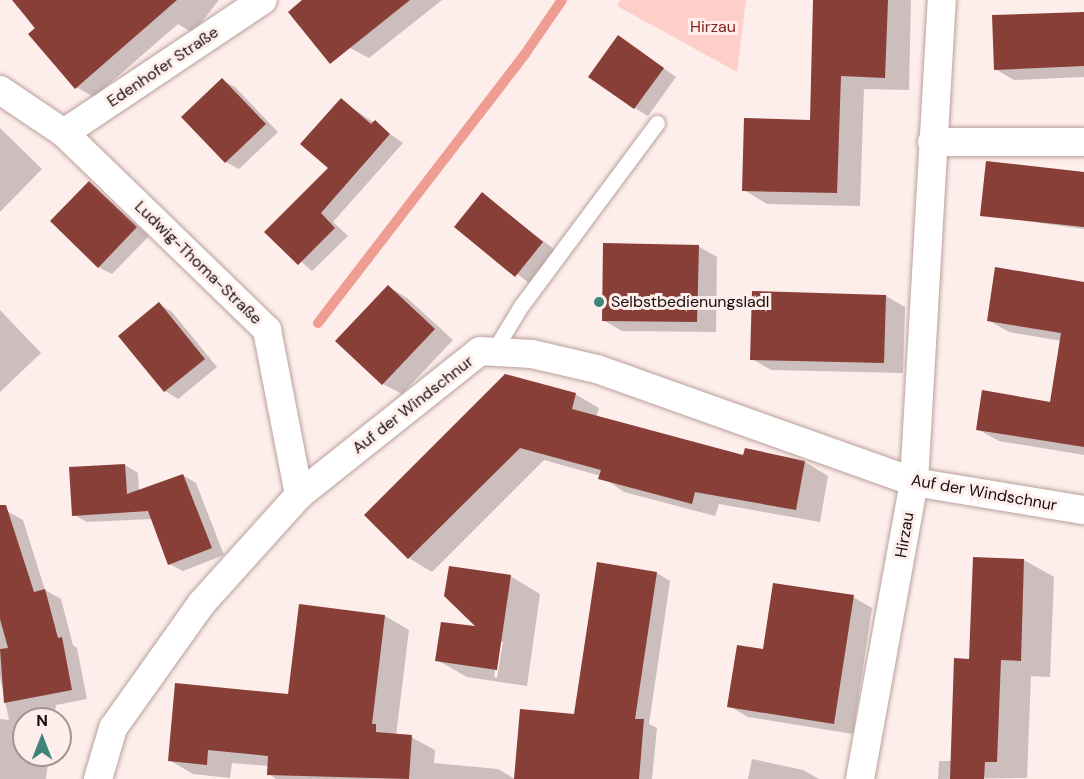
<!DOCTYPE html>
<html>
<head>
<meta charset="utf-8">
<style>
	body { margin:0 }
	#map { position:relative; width:1084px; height:779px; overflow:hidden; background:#feeeeb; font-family:"DM Sans",sans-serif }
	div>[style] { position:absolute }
	.green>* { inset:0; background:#fecfc9 }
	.shadow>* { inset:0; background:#0003 }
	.stream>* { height:10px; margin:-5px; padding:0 5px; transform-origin:5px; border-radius:5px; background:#ef9c92 }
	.building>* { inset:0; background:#883f38 }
	.roads { filter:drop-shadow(0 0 2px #b9a09c) drop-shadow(0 0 2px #b9a09c) }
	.service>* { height:15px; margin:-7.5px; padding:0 7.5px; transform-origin:7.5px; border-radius:7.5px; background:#fff }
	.minor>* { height:28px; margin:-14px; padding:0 14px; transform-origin:14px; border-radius:14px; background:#fff }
	.dots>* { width:16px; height:16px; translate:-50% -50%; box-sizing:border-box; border:3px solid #feeeeb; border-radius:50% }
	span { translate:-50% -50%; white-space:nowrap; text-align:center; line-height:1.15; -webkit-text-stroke:6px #feeeeb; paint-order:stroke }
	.park-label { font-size:16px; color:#83231f }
	.street-label { font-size:16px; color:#150c0b }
	.poi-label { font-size:16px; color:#150c0b }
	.left { translate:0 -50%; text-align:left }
	.north { position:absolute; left:12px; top:707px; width:60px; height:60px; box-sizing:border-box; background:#feeeeb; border:2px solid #a19491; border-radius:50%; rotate:0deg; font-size:16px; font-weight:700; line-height:24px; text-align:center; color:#150c0b }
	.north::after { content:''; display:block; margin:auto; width:21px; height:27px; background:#3e847a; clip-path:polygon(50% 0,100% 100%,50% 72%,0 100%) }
</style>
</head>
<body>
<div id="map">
	<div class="green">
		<div style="clip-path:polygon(620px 0,746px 0,737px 72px,617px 6px)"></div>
	</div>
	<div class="shadow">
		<div style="clip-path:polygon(14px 0,219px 0,193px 33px,178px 24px,94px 97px,76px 87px)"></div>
		<div style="clip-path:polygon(304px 0,442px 0,369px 58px,350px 48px)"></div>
		<div style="clip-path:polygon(815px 0,911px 0,909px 90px,864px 89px,860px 206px,767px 204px,744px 190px,811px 121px)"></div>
		<div style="clip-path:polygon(1084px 13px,1084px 77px,1014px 80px,995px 69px)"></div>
		<div style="clip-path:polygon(631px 45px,676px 77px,648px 116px,635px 108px)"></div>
		<div style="clip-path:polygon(222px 80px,235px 87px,278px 132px,239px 169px,226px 162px)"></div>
		<div style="clip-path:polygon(341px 100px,403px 143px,333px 222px,348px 236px,312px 271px,267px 232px,330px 168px)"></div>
		<div style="clip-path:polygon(0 128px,42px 169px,0 212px)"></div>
		<div style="clip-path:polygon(1084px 174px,1084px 229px,981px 215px)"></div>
		<div style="clip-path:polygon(90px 183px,149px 236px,112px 274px,98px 267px)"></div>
		<div style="clip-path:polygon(482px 194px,555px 250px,529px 283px,456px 227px)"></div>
		<div style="clip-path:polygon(698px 246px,717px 257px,716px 332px,622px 331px,603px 320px)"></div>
		<div style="clip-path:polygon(1084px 284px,1084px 455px,999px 441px,977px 429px,1051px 403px,1062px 341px,1009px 332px,988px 320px)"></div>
		<div style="clip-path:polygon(389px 287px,407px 298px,453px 340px,402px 394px,383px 384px)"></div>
		<div style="clip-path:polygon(886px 296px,905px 307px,903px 373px,771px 370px,752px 359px)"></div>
		<div style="clip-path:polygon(159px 304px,172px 312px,217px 367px,178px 399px,165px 391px,120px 336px)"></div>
		<div style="clip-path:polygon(0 310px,41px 353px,0 392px)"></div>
		<div style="clip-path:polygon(575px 394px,599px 408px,596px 417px,745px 457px,805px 462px,828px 476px,820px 522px,719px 504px,715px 516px,624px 492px,601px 476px,544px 460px,432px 572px,409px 558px,366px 515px)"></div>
		<div style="clip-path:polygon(125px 465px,138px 473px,139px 491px,183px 475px,196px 483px,224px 555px,183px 571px,169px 564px,152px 519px,87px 522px,74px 515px)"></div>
		<div style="clip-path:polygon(7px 511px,23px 520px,45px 590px,61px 599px,73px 645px,77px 648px,87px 699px,56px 705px,54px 719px,24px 719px,24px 755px,49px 755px,46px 779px,0 779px,0 719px,9px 720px,0 677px,0 514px)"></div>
		<div style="clip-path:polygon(1024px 560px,1054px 577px,1050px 677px,1031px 676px,1027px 778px,938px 779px,939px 761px,952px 761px)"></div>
		<div style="clip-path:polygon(657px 573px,670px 581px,649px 724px,657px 728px,652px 779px,276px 779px,269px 774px,269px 766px,232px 763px,230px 778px,193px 774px,169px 760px,290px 696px,301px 605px,385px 616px,409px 630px,396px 736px,411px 737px,435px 750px,434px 763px,498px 769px,515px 779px,575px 716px)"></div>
		<div style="clip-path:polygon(evenodd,510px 576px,540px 594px,527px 686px,467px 677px,437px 660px,479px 628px,510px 576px,500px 642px,503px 642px,497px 678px,494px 677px,500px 642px)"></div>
		<div style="clip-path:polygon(853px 597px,872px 608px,853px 734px,748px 717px,729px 706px,764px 650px)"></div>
		<div style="clip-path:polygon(752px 759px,803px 770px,819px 779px,748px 779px)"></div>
	</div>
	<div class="stream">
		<div style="left:318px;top:323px;width:339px;rotate:-52.4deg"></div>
		<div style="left:525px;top:54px;width:65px;rotate:-55.6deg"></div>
	</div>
	<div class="building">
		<div style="clip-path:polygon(12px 0,177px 0,75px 89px,28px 34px,35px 28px)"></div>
		<div style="clip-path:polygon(302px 0,410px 0,330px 64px,288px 12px)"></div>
		<div style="clip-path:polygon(813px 0,888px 0,885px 78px,841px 76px,837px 193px,742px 191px,744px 118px,810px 120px)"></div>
		<div style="clip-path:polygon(1084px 12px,1084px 66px,994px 70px,992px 15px)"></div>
		<div style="clip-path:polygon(618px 35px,664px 68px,634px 109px,588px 77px)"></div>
		<div style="clip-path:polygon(222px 78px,266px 124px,225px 163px,181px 117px)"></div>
		<div style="clip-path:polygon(341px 98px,371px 124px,375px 120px,390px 134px,321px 213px,335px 228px,298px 265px,264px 232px,328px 168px,300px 144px)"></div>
		<div style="clip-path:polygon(986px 161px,1084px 172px,1084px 227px,980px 216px)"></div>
		<div style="clip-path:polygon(89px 181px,137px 227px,98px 268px,50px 221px)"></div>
		<div style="clip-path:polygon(482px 192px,543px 242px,515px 277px,454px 227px)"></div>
		<div style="clip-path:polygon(603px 243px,699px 245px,697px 322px,602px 321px)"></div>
		<div style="clip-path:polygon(995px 267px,1084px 282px,1084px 447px,976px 430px,982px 390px,1050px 402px,1061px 333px,987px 321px)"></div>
		<div style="clip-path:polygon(388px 285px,435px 329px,382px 385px,335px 341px)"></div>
		<div style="clip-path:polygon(752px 291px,886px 295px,884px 363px,750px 360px)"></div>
		<div style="clip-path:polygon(159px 302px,205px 359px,164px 392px,118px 336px)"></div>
		<div style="clip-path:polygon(505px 374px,576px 393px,572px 409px,743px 455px,745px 448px,805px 461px,796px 510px,695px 492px,692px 504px,598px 479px,601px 470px,520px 448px,408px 559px,364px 515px)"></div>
		<div style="clip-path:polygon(125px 464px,127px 494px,183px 474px,212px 548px,168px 565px,148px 511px,72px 516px,69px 467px)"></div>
		<div style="clip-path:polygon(0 505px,6px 505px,34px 592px,45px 589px,58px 638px,62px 637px,72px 690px,4px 703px,0 649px,8px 648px,0 619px)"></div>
		<div style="clip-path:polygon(973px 557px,1024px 559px,1021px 661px,1001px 660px,997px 762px,985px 762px,984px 779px,950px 779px,954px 658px,969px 659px)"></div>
		<div style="clip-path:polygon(597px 562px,657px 572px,635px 719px,644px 719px,639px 779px,514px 779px,520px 709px,574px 714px)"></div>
		<div style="clip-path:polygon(449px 566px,511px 575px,497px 670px,435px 661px,441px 622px,475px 626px,444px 596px)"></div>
		<div style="clip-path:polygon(773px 583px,854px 595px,834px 724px,727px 707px,737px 645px,763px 649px)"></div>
		<div style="clip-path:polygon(299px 604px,385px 615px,372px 724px,376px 724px,376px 732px,412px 735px,409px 779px,267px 775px,268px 756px,208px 750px,207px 765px,168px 761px,175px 683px,288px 694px)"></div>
	</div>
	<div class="roads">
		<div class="service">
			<div style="left:493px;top:352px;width:54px;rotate:-58.7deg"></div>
			<div style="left:521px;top:306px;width:228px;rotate:-53.4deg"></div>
		</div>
		<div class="minor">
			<div style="left:0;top:90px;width:77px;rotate:33.9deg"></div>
			<div style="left:64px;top:133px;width:283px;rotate:44.1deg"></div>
			<div style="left:267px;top:330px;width:168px;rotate:79deg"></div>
			<div style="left:64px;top:133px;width:239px;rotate:-33.8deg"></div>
			<div style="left:932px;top:142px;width:152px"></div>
			<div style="left:98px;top:779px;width:53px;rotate:-73.6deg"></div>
			<div style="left:113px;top:728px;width:152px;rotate:-54.6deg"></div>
			<div style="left:201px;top:604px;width:147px;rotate:-48deg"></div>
			<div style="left:299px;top:495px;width:231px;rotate:-38.5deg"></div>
			<div style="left:480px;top:351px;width:52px;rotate:3.3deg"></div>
			<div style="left:532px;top:354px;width:67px;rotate:13deg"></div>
			<div style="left:597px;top:369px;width:337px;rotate:19.6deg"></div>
			<div style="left:914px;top:482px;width:172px;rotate:9.4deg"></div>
			<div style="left:860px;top:779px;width:302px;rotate:-79.7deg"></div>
			<div style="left:914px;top:482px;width:483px;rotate:-86.7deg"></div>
		</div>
	</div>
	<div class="dots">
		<div style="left:599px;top:302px;background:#3e847a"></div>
	</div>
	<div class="park-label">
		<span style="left:713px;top:27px">Hirzau</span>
	</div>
	<div class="street-label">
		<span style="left:163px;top:67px;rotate:-34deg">Edenhofer Straße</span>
		<span style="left:198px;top:263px;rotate:44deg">Ludwig-Thoma-Straße</span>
		<span style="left:413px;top:405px;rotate:-38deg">Auf der Windschnur</span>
		<span style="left:984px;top:493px;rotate:10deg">Auf der Windschnur</span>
		<span style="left:905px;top:535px;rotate:-80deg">Hirzau</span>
	</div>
	<div class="poi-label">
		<span class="left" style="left:611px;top:302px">Selbstbedienungsladl</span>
	</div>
	<div class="north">N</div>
</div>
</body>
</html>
